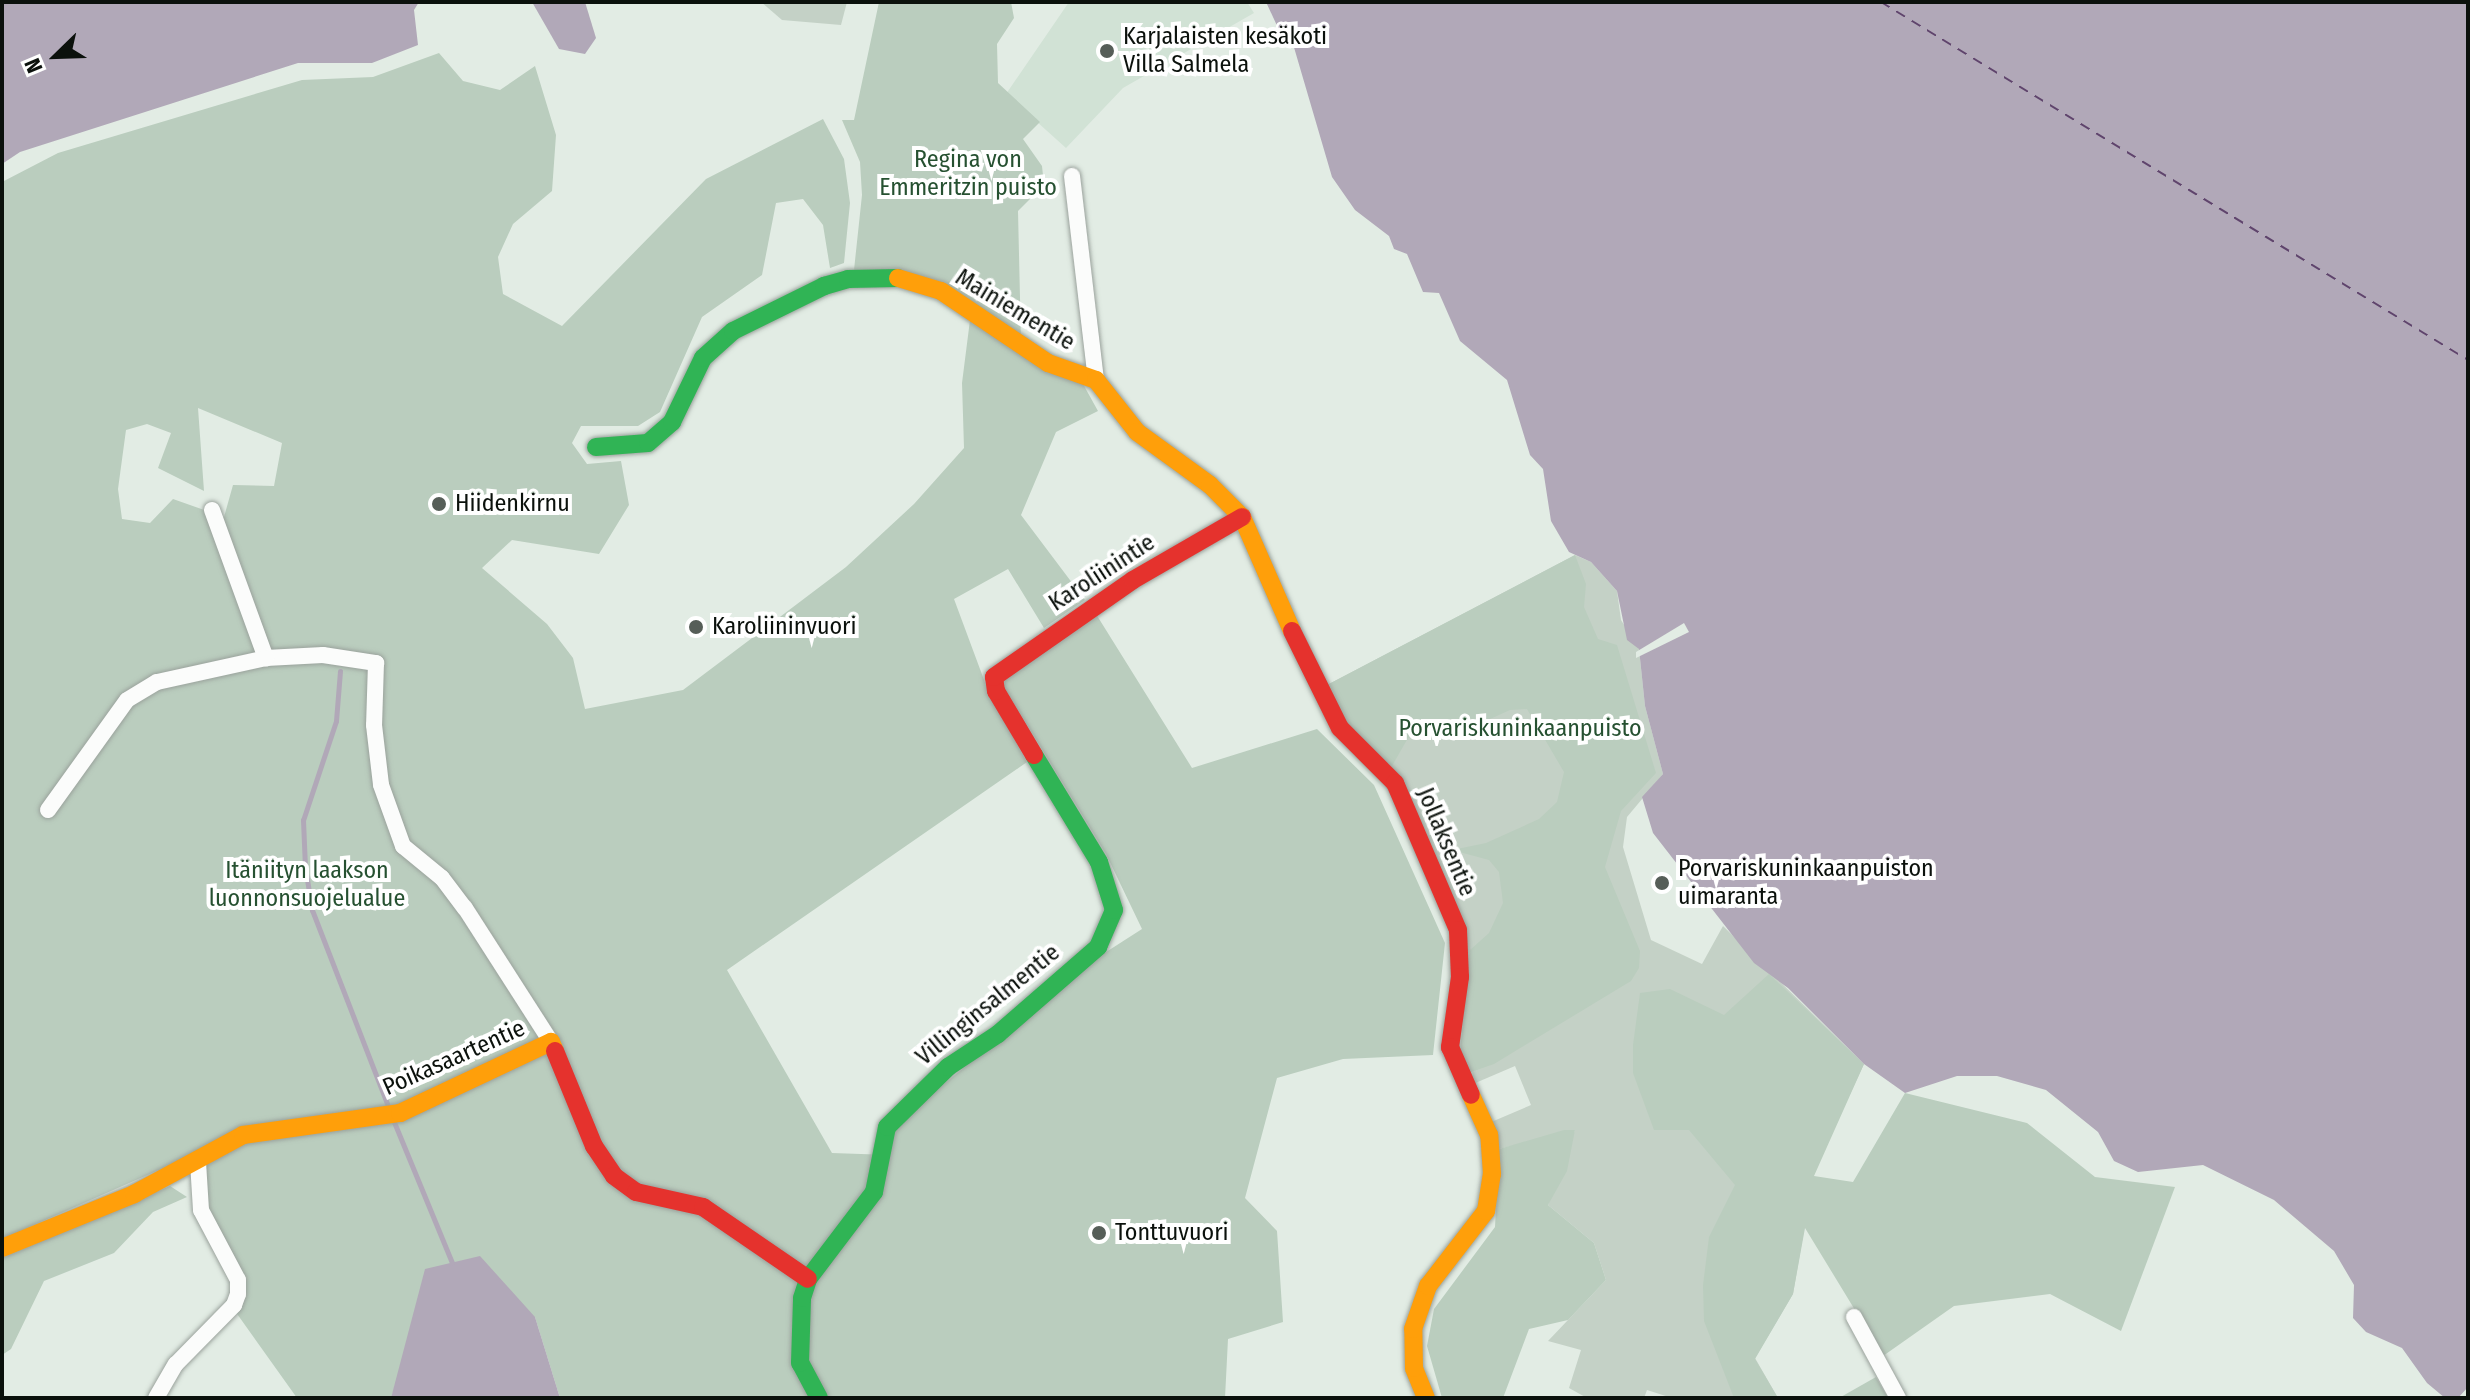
<!DOCTYPE html>
<html>
<head>
<meta charset="utf-8">
<style>
	body { margin:0 }
	#map { position:relative; width:2470px; height:1400px; overflow:hidden; background:#e2ece4; font-family:"Fira Sans Condensed",sans-serif }
	div>[style] { position:absolute }
	.built>* { inset:0; background:#d1e2d5 }
	.green>* { inset:0; background:#c4d1c6 }
	.forest>* { inset:0; background:#bacdbe }
	.water>* { inset:0; background:#b1a8b8 }
	.pier>* { inset:0; background:#e2ece4 }
	.stream>* { height:5px; margin:-2.5px; padding:0 2.5px; transform-origin:2.5px; border-radius:2.5px; background:#b1a8b8 }
	.ferry>* { height:2px; margin-top:-1px; transform-origin:0; background:repeating-linear-gradient(90deg,#5f446c 0 10px,transparent 0 18px) }
	.roads { filter:drop-shadow(0 0 2px #9aa29c) drop-shadow(0 0 2px #9aa29c) }
	.street>* { height:16px; margin:-8px; padding:0 8px; transform-origin:8px; border-radius:8px; background:#fbfcfb }
	.fast>* { height:18px; margin:-9px; padding:0 9px; transform-origin:9px; border-radius:9px; background:#30b455 }
	.slow>* { height:18px; margin:-9px; padding:0 9px; transform-origin:9px; border-radius:9px; background:#ff9f0a }
	.jam>* { height:18px; margin:-9px; padding:0 9px; transform-origin:9px; border-radius:9px; background:#e5322d }
	.dots>* { width:22px; height:22px; translate:-50% -50%; box-sizing:border-box; border:4px solid #fff; border-radius:50% }
	span { translate:-50% -50%; white-space:nowrap; text-align:center; line-height:1.15; -webkit-text-stroke:8px #fff; paint-order:stroke }
	.poi-label { font-size:24px; color:#0b110c }
	.left { translate:0 -50%; text-align:left }
	.park-label { font-size:24px; color:#265131 }
	.street-label { font-size:24px; color:#0b110c }
	.frame { position:absolute; inset:0; border:4px solid #0b110c; pointer-events:none }
	.north { position:absolute; left:16px; top:16px; width:80px; height:80px; -webkit-text-stroke:6px #fff; paint-order:stroke; rotate:247deg; font-size:22px; font-weight:700; line-height:32px; text-align:center; color:#0b110c }
	.north::after { content:''; display:block; margin:auto; width:28px; height:36px; background:#0b110c; clip-path:polygon(50% 0,100% 100%,50% 72%,0 100%) }
</style>
</head>
<body>
<div id="map">
	<div class="built">
		<div style="clip-path:polygon(1069px 2px,1247px 2px,1254px 13px,1123px 88px,1066px 148px,1006px 94px)"></div>
	</div>
	<div class="green">
		<div style="clip-path:polygon(761px 2px,847px 2px,841px 25px,782px 20px)"></div>
		<div style="clip-path:polygon(1575px 555px,1591px 562px,1617px 591px,1621px 620px,1639px 649px,1645px 706px,1663px 774px,1627px 817px,1623px 847px,1651px 940px,1702px 964px,1723px 926px,1864px 1064px,1814px 1172px,1793px 1294px,1755px 1358px,1778px 1398px,1672px 1398px,1647px 1390px,1644px 1398px,1587px 1398px,1569px 1388px,1581px 1350px,1548px 1341px,1606px 1280px,1594px 1243px,1548px 1205px,1575px 1130px,1499px 1149px,1489px 1123px,1531px 1105px,1515px 1066px,1473px 1084px,1465px 925px,1327px 685px)"></div>
	</div>
	<div class="forest">
		<div style="clip-path:polygon(879px 2px,1011px 2px,1014px 18px,997px 44px,998px 83px,1040px 122px,1023px 139px,1042px 166px,1044px 185px,1018px 211px,1021px 341px,972px 304px,854px 270px,862px 195px,860px 162px,842px 120px,854px 120px)"></div>
		<div style="clip-path:polygon(evenodd,439px 53px,463px 81px,500px 90px,535px 66px,556px 135px,552px 191px,513px 224px,498px 257px,503px 294px,562px 326px,706px 179px,823px 119px,844px 159px,850px 203px,844px 263px,830px 268px,823px 225px,803px 199px,776px 203px,762px 275px,702px 317px,660px 412px,638px 426px,581px 426px,572px 443px,587px 464px,621px 461px,629px 505px,599px 554px,512px 540px,482px 568px,547px 624px,573px 658px,585px 709px,683px 690px,846px 567px,914px 504px,964px 448px,962px 383px,970px 320px,1083px 384px,1098px 411px,1056px 432px,1021px 515px,1085px 600px,1044px 628px,1008px 569px,954px 599px,990px 696px,1027px 762px,727px 970px,832px 1153px,890px 1155px,895px 1129px,911px 1111px,1103px 954px,1142px 929px,1106px 854px,1004px 687px,1005px 676px,1096px 614px,1192px 768px,1317px 729px,1374px 785px,1445px 943px,1433px 1055px,1343px 1059px,1277px 1078px,1245px 1198px,1277px 1231px,1283px 1322px,1228px 1339px,1225px 1398px,560px 1398px,535px 1317px,409px 1346px,391px 1398px,297px 1398px,235px 1311px,242px 1303px,205px 1210px,202px 1189px,207px 1170px,195px 1154px,2px 1239px,2px 182px,58px 153px,302px 80px,373px 77px,439px 53px,198px 408px,282px 443px,274px 486px,233px 485px,224px 517px,173px 499px,150px 523px,122px 519px,118px 489px,126px 430px,147px 424px,171px 433px,158px 468px,204px 491px,198px 408px)"></div>
		<div style="clip-path:polygon(1575px 555px,1586px 584px,1584px 607px,1598px 639px,1617px 645px,1656px 773px,1621px 811px,1605px 867px,1640px 951px,1639px 968px,1631px 981px,1494px 1064px,1468px 1073px,1460px 1050px,1470px 950px,1489px 933px,1503px 903px,1499px 872px,1489px 860px,1452px 850px,1486px 843px,1539px 819px,1557px 802px,1564px 772px,1527px 709px,1510px 710px,1479px 724px,1428px 728px,1408px 738px,1392px 766px,1350px 729px,1327px 685px)"></div>
		<div style="clip-path:polygon(1769px 974px,1864px 1064px,1814px 1176px,1853px 1182px,1905px 1093px,2027px 1123px,2095px 1177px,2175px 1187px,2121px 1331px,2050px 1294px,1954px 1306px,1883px 1356px,1805px 1228px,1793px 1294px,1755px 1359px,1778px 1398px,1734px 1398px,1704px 1321px,1703px 1285px,1709px 1237px,1735px 1185px,1689px 1130px,1654px 1130px,1633px 1073px,1633px 1045px,1640px 993px,1670px 989px,1724px 1015px)"></div>
		<div style="clip-path:polygon(1564px 1130px,1575px 1130px,1567px 1171px,1548px 1205px,1594px 1243px,1606px 1280px,1568px 1320px,1529px 1329px,1503px 1398px,1442px 1398px,1427px 1346px,1434px 1309px,1495px 1227px,1499px 1149px)"></div>
		<div style="clip-path:polygon(170px 1186px,187px 1197px,153px 1212px,114px 1253px,44px 1281px,11px 1349px,2px 1355px,2px 1258px)"></div>
		<div style="clip-path:polygon(1876px 1377px,1888px 1398px,1839px 1398px)"></div>
	</div>
	<div class="water">
		<div style="clip-path:polygon(2px 2px,419px 2px,414px 10px,418px 45px,372px 63px,298px 63px,20px 152px,2px 164px)"></div>
		<div style="clip-path:polygon(532px 2px,585px 2px,596px 38px,585px 54px,559px 49px)"></div>
		<div style="clip-path:polygon(1266px 2px,2468px 2px,2468px 1387px,2458px 1398px,2445px 1398px,2427px 1383px,2402px 1348px,2366px 1332px,2353px 1318px,2354px 1285px,2334px 1251px,2274px 1200px,2203px 1165px,2138px 1172px,2114px 1161px,2098px 1132px,2046px 1090px,1997px 1076px,1957px 1076px,1905px 1093px,1864px 1064px,1788px 988px,1754px 963px,1653px 833px,1642px 797px,1663px 774px,1645px 706px,1639px 649px,1627px 640px,1617px 591px,1591px 562px,1569px 552px,1551px 521px,1543px 469px,1530px 455px,1507px 380px,1460px 341px,1439px 293px,1423px 292px,1407px 254px,1394px 249px,1389px 236px,1355px 210px,1332px 177px,1293px 44px,1279px 30px)"></div>
		<div style="clip-path:polygon(480px 1256px,535px 1317px,560px 1398px,391px 1398px,425px 1269px)"></div>
	</div>
	<div class="pier">
		<div style="clip-path:polygon(1684px 623px,1689px 632px,1636px 658px,1636px 652px)"></div>
	</div>
	<div class="stream">
		<div style="left:340px;top:671px;width:50px;rotate:94.6deg"></div>
		<div style="left:336px;top:721px;width:104px;rotate:108.4deg"></div>
		<div style="left:303px;top:820px;width:47px;rotate:87.6deg"></div>
		<div style="left:305px;top:867px;width:44px;rotate:80.8deg"></div>
		<div style="left:312px;top:910px;width:210px;rotate:68.8deg"></div>
		<div style="left:394px;top:1122px;width:152px;rotate:67.6deg"></div>
	</div>
	<div class="ferry">
		<div style="left:1881px;top:2px;width:688px;rotate:31.38deg"></div>
	</div>
	<div class="roads">
		<div class="street">
			<div style="left:1072px;top:176px;width:205px;rotate:83.3deg"></div>
			<div style="left:212px;top:510px;width:158px;rotate:70deg"></div>
			<div style="left:266px;top:658px;width:57px;rotate:-3deg"></div>
			<div style="left:323px;top:655px;width:54px;rotate:8.6deg"></div>
			<div style="left:376px;top:663px;width:62px;rotate:91.8deg"></div>
			<div style="left:374px;top:725px;width:60px;rotate:83.3deg"></div>
			<div style="left:381px;top:785px;width:65px;rotate:70.2deg"></div>
			<div style="left:403px;top:846px;width:50px;rotate:39.4deg"></div>
			<div style="left:442px;top:878px;width:38px;rotate:53deg"></div>
			<div style="left:465px;top:908px;width:159px;rotate:57.3deg"></div>
			<div style="left:48px;top:810px;width:135px;rotate:-54.3deg"></div>
			<div style="left:127px;top:700px;width:35px;rotate:-31deg"></div>
			<div style="left:157px;top:682px;width:112px;rotate:-12.4deg"></div>
			<div style="left:1854px;top:1317px;width:92px;rotate:61.5deg"></div>
			<div style="left:156px;top:1398px;width:39px;rotate:-60deg"></div>
			<div style="left:176px;top:1364px;width:83px;rotate:-45.5deg"></div>
			<div style="left:234px;top:1305px;width:12px;rotate:-70deg"></div>
			<div style="left:238px;top:1294px;width:14px;rotate:-90deg"></div>
			<div style="left:238px;top:1280px;width:79px;rotate:-117.9deg"></div>
			<div style="left:201px;top:1210px;width:48px;rotate:-93.6deg"></div>
		</div>
		<div class="fast">
			<div style="left:596px;top:447px;width:52px;rotate:-4.4deg"></div>
			<div style="left:648px;top:443px;width:32px;rotate:-41deg"></div>
			<div style="left:672px;top:422px;width:71px;rotate:-64.2deg"></div>
			<div style="left:703px;top:358px;width:40px;rotate:-42deg"></div>
			<div style="left:733px;top:331px;width:102px;rotate:-26.3deg"></div>
			<div style="left:824px;top:286px;width:25px;rotate:-16deg"></div>
			<div style="left:848px;top:279px;width:50px;rotate:-1.1deg"></div>
			<div style="left:819px;top:1398px;width:40px;rotate:-118deg"></div>
			<div style="left:800px;top:1363px;width:65px;rotate:-88.2deg"></div>
			<div style="left:802px;top:1298px;width:20px;rotate:-72deg"></div>
			<div style="left:808px;top:1279px;width:109px;rotate:-52.8deg"></div>
			<div style="left:874px;top:1192px;width:66px;rotate:-78.7deg"></div>
			<div style="left:887px;top:1127px;width:86px;rotate:-44.5deg"></div>
			<div style="left:948px;top:1067px;width:60px;rotate:-33.4deg"></div>
			<div style="left:998px;top:1034px;width:133px;rotate:-41deg"></div>
			<div style="left:1098px;top:947px;width:40px;rotate:-66.6deg"></div>
			<div style="left:1114px;top:910px;width:50px;rotate:-107.4deg"></div>
			<div style="left:1099px;top:862px;width:125px;rotate:-121.3deg"></div>
		</div>
		<div class="slow">
			<div style="left:898px;top:278px;width:45px;rotate:16.8deg"></div>
			<div style="left:941px;top:291px;width:129px;rotate:33.9deg"></div>
			<div style="left:1048px;top:363px;width:51px;rotate:19.5deg"></div>
			<div style="left:1096px;top:380px;width:66px;rotate:51.7deg"></div>
			<div style="left:1137px;top:432px;width:90px;rotate:36deg"></div>
			<div style="left:1210px;top:485px;width:45px;rotate:45deg"></div>
			<div style="left:1242px;top:517px;width:124px;rotate:66.3deg"></div>
			<div style="left:2px;top:1248px;width:143px;rotate:-22.2deg"></div>
			<div style="left:134px;top:1194px;width:124px;rotate:-28.4deg"></div>
			<div style="left:243px;top:1135px;width:159px;rotate:-8deg"></div>
			<div style="left:400px;top:1113px;width:167px;rotate:-25.2deg"></div>
			<div style="left:551px;top:1042px;width:10px;rotate:66deg"></div>
			<div style="left:1426px;top:1398px;width:32px;rotate:-112deg"></div>
			<div style="left:1414px;top:1368px;width:39px;rotate:-91deg"></div>
			<div style="left:1413px;top:1329px;width:46px;rotate:-70.8deg"></div>
			<div style="left:1428px;top:1286px;width:95px;rotate:-52.3deg"></div>
			<div style="left:1486px;top:1211px;width:37px;rotate:-81deg"></div>
			<div style="left:1492px;top:1174px;width:39px;rotate:-94deg"></div>
			<div style="left:1489px;top:1135px;width:44px;rotate:-114.2deg"></div>
		</div>
		<div class="jam">
			<div style="left:1292px;top:631px;width:108px;rotate:63.7deg"></div>
			<div style="left:1340px;top:728px;width:78px;rotate:45deg"></div>
			<div style="left:1395px;top:783px;width:160px;rotate:66.8deg"></div>
			<div style="left:1458px;top:930px;width:47px;rotate:87.6deg"></div>
			<div style="left:1460px;top:977px;width:71px;rotate:98.1deg"></div>
			<div style="left:1450px;top:1047px;width:52px;rotate:66.4deg"></div>
			<div style="left:1034px;top:755px;width:74px;rotate:-120.7deg"></div>
			<div style="left:996px;top:691px;width:14px;rotate:-98deg"></div>
			<div style="left:994px;top:677px;width:169px;rotate:-34.9deg"></div>
			<div style="left:1133px;top:580px;width:126px;rotate:-30deg"></div>
			<div style="left:555px;top:1051px;width:103px;rotate:67.7deg"></div>
			<div style="left:594px;top:1146px;width:36px;rotate:56deg"></div>
			<div style="left:614px;top:1176px;width:27px;rotate:36deg"></div>
			<div style="left:636px;top:1192px;width:69px;rotate:12.6deg"></div>
			<div style="left:703px;top:1207px;width:127px;rotate:34.4deg"></div>
		</div>
	</div>
	<div class="dots">
		<div style="left:1107px;top:51px;background:#565e58"></div>
		<div style="left:439px;top:504px;background:#565e58"></div>
		<div style="left:696px;top:627px;background:#565e58"></div>
		<div style="left:1662px;top:883px;background:#565e58"></div>
		<div style="left:1099px;top:1233px;background:#565e58"></div>
	</div>
	<div class="poi-label">
		<span class="left" style="left:1123px;top:51px">Karjalaisten kesäkoti<br>Villa Salmela</span>
		<span class="left" style="left:455px;top:504px">Hiidenkirnu</span>
		<span class="left" style="left:712px;top:627px">Karoliininvuori</span>
		<span class="left" style="left:1678px;top:883px">Porvariskuninkaanpuiston<br>uimaranta</span>
		<span class="left" style="left:1115px;top:1233px">Tonttuvuori</span>
	</div>
	<div class="park-label">
		<span style="left:968px;top:174px">Regina von<br>Emmeritzin puisto</span>
		<span style="left:1520px;top:729px">Porvariskuninkaanpuisto</span>
		<span style="left:307px;top:885px">Itäniityn laakson<br>luonnonsuojelualue</span>
	</div>
	<div class="street-label">
		<span style="left:1015px;top:310px;rotate:31deg">Mainiementie</span>
		<span style="left:1102px;top:573px;rotate:-33deg">Karoliinintie</span>
		<span style="left:1446px;top:842px;rotate:67deg">Jollaksentie</span>
		<span style="left:988px;top:1005px;rotate:-39deg">Villinginsalmentie</span>
		<span style="left:454px;top:1058px;rotate:-24deg">Poikasaartentie</span>
	</div>
	<div class="frame"></div>
	<div class="north">N</div>
</div>
</body>
</html>
